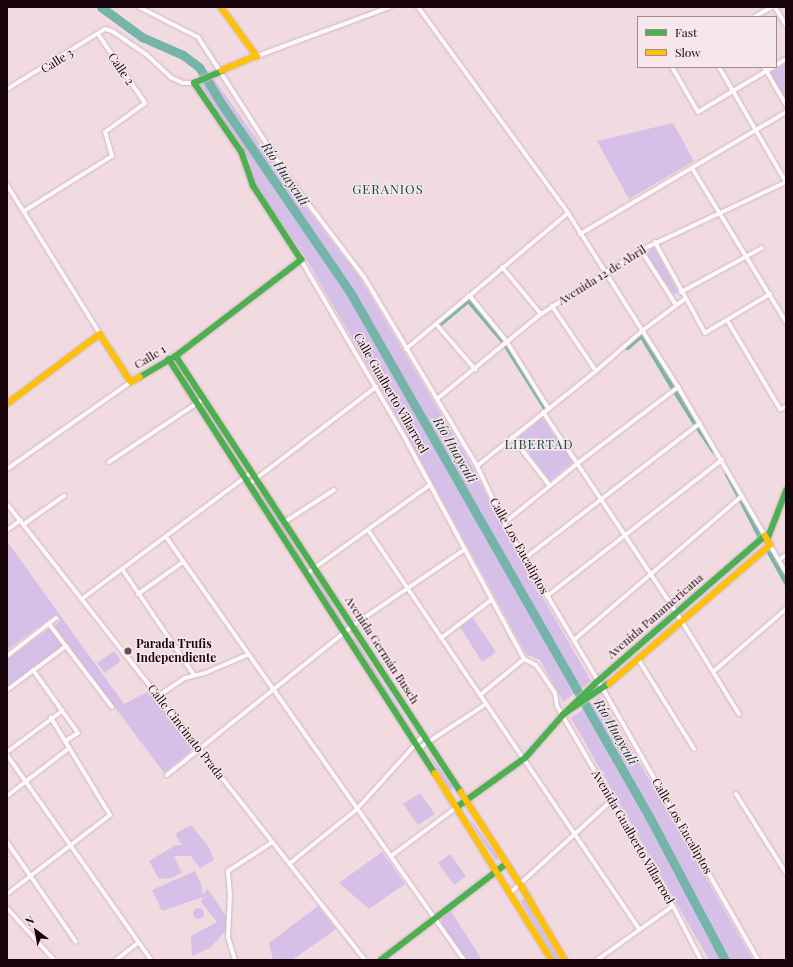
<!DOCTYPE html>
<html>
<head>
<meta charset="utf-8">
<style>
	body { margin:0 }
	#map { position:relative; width:793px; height:967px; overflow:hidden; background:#f2dae1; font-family:"Playfair Display",serif }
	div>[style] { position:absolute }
	.green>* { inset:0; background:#d6c0e8 }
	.round { border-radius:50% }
	.canal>* { height:5px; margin:-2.5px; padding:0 2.5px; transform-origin:2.5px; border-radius:2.5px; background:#75b4a9 }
	.river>* { height:9px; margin:-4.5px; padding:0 4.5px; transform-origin:4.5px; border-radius:4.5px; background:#75b4a9 }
	.roads { filter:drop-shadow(0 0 1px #ceb7be) drop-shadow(0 0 1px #ceb7be) }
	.street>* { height:4px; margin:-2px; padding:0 2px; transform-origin:2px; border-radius:2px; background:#fdf9fa }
	.fast>* { height:5.5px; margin:-2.75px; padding:0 2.75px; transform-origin:2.75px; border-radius:2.75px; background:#4caf50 }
	.slow>* { height:5.5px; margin:-2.75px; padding:0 2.75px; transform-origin:2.75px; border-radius:2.75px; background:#ffc107 }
	.dots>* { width:11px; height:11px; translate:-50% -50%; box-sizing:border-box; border:2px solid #f6e7eb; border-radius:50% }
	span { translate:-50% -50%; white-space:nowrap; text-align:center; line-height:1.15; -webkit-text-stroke:3px #f6e7eb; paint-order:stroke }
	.street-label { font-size:12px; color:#19040b }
	.poi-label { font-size:12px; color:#19040b; font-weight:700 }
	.left { translate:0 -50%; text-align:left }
	.water-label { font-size:13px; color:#182f2a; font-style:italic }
	.neighbourhood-label { font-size:13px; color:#114a40; letter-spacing:1px }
	.frame { position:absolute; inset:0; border:8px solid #19040b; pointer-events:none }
	.legend { position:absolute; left:637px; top:16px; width:140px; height:52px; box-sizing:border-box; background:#f6e7eb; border:1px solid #9e8c91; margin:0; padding:5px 7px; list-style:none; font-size:12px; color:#19040b }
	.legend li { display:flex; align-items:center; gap:8px; height:20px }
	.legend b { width:20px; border:1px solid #9e8c91 }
	.north { position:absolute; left:16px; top:911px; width:40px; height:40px; -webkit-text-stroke:3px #f6e7eb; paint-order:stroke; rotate:328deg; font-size:11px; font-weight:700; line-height:16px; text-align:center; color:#19040b }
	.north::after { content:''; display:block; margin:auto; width:14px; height:18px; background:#19040b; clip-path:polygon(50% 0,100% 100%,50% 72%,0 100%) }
</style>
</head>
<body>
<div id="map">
	<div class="green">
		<div style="clip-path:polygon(786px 63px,786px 100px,770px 73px)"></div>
		<div style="clip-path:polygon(214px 79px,289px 185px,360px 278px,473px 468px,501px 525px,591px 681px,563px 702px,540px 660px,526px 654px,401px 424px,304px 255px,252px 183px,250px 161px,200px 84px)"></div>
		<div style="clip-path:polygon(673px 123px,694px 161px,629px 199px,597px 141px)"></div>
		<div style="clip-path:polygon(654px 247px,678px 292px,674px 295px,646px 253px)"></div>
		<div style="clip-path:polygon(542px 418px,573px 462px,550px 481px,518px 438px)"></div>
		<div style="clip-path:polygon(259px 492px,262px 492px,305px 563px,303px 563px)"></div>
		<div style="clip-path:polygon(7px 541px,124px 704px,149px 691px,193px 749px,164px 773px,54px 626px,61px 620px,56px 614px,7px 650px)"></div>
		<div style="clip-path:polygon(313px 575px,316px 576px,342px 621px,340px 621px)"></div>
		<div style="clip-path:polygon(473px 618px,496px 652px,482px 662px,460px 627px)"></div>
		<div style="clip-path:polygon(48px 629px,51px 629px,62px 646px,7px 687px,7px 660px)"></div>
		<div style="clip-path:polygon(352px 639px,355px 639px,413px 732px,411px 733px)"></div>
		<div style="clip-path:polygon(114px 651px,121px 661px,105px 673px,97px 663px)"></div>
		<div style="clip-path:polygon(600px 697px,655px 789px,753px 960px,709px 960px,571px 718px)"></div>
		<div style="clip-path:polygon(428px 753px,453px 787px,452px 790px,449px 790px)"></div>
		<div style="clip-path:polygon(420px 793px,435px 814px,418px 825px,403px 804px)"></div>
		<div style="clip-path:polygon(471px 820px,498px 857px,498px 860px,495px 859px,471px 823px)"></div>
		<div style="clip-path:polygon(189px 826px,192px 826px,210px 849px,214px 860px,200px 868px,191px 856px,174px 856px,182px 873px,171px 878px,159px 879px,149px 861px,176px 845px,182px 845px,175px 834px)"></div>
		<div style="clip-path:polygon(382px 852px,405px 884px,369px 909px,339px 883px)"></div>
		<div style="clip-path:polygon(450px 854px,466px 876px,454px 885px,438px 863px)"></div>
		<div style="clip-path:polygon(195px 871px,202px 887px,203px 895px,207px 888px,226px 916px,226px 930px,210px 948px,192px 956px,191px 936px,217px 922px,201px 902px,203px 897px,162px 911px,152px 890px)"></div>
		<div style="clip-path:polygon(522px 899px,525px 900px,560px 960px,555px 960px,521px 902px)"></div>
		<div style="clip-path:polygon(318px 906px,336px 929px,292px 960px,273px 960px,269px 943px)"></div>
		<div class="round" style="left:192.5px;top:907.5px;width:11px;height:11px"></div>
		<div style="clip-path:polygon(451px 911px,482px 960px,466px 960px,441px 924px,442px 918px)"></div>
	</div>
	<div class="canal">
		<div style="left:439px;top:324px;width:38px;rotate:-40deg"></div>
		<div style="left:468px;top:300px;width:52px;rotate:49.6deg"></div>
		<div style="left:506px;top:346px;width:73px;rotate:57.8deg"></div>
		<div style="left:627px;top:347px;width:18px;rotate:-41deg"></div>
		<div style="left:641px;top:335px;width:62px;rotate:58.9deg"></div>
		<div style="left:676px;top:393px;width:36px;rotate:58deg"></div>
		<div style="left:698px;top:428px;width:27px;rotate:56deg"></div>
		<div style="left:727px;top:474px;width:24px;rotate:62deg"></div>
		<div style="left:741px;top:500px;width:39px;rotate:63deg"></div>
		<div style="left:769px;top:552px;width:35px;rotate:61deg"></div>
	</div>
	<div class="river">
		<div style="left:101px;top:7px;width:51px;rotate:36.2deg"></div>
		<div style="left:142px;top:37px;width:45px;rotate:23.7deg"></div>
		<div style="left:183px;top:55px;width:20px;rotate:37deg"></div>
		<div style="left:199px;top:67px;width:42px;rotate:58.6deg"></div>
		<div style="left:221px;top:103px;width:229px;rotate:55.7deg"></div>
		<div style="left:350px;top:292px;width:606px;rotate:60.3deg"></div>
		<div style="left:650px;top:818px;width:161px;rotate:62.2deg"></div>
	</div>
	<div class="roads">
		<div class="street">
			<div style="left:139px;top:7px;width:66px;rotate:27deg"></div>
			<div style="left:198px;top:37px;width:166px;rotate:57.3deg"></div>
			<div style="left:288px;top:177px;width:126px;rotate:52.8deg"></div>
			<div style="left:364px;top:277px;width:220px;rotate:59.1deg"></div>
			<div style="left:477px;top:466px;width:63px;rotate:64.7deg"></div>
			<div style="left:504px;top:523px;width:193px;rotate:59.2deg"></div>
			<div style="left:603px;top:689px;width:312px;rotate:60.2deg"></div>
			<div style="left:418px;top:7px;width:255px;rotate:53.9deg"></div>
			<div style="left:568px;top:213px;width:206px;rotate:57.7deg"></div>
			<div style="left:678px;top:387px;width:173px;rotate:59.7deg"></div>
			<div style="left:775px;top:7px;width:21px;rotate:59deg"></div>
			<div style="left:754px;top:17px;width:21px;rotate:-29deg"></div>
			<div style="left:257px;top:56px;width:142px;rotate:-20.2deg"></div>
			<div style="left:776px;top:65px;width:12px;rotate:-31deg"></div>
			<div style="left:672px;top:67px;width:52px;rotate:60deg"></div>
			<div style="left:698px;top:112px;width:87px;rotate:-31deg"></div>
			<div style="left:719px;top:67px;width:133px;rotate:59.8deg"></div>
			<div style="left:764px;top:67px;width:44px;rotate:59.9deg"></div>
			<div style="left:7px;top:89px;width:115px;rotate:-31.5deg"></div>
			<div style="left:105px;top:29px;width:7px;rotate:16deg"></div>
			<div style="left:112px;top:31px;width:42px;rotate:34.4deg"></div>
			<div style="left:147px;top:55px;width:34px;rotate:43deg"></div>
			<div style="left:172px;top:78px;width:12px;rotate:24deg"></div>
			<div style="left:183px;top:83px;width:11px"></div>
			<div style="left:692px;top:168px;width:180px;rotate:58.6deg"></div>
			<div style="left:7px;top:185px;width:176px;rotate:58deg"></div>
			<div style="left:24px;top:211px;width:104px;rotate:-32deg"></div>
			<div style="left:112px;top:156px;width:25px;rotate:-106deg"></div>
			<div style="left:105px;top:132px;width:49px;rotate:-35.9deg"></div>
			<div style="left:145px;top:103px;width:83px;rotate:-124.3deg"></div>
			<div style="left:580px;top:234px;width:239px;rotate:-30.6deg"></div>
			<div style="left:655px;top:242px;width:104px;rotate:61.2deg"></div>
			<div style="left:705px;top:333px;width:76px;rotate:-31deg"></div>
			<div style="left:641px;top:250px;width:65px;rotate:57.5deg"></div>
			<div style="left:301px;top:260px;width:208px;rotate:59.7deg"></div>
			<div style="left:406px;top:440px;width:249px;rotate:61.7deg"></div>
			<div style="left:524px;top:659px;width:13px;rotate:27deg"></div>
			<div style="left:536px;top:665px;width:34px;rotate:56deg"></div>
			<div style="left:555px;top:693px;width:13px;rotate:81deg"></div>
			<div style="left:557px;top:706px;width:231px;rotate:59.9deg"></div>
			<div style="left:673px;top:906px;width:61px;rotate:62.6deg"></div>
			<div style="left:502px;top:267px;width:61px;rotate:50.3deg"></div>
			<div style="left:681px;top:292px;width:92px;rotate:-28.5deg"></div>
			<div style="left:469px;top:295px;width:60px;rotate:51deg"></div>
			<div style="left:507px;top:342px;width:78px;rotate:58.2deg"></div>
			<div style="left:552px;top:306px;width:78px;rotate:55.9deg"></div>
			<div style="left:727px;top:320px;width:104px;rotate:59.2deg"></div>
			<div style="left:780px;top:409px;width:6px;rotate:-18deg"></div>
			<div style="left:436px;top:324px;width:60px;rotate:49.1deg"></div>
			<div style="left:406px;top:349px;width:212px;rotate:-40deg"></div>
			<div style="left:437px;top:399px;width:134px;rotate:-39.3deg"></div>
			<div style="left:541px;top:314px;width:119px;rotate:-32.6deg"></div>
			<div style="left:641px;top:250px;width:160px;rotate:-25.1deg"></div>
			<div style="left:543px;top:412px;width:240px;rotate:56.4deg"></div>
			<div style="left:676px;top:612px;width:120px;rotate:58.3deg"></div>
			<div style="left:512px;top:437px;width:62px;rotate:52.2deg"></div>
			<div style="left:109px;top:462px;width:113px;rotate:-33.8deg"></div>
			<div style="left:477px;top:466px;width:152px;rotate:-38.6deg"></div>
			<div style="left:596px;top:371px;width:61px;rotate:-41deg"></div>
			<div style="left:642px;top:331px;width:54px;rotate:-36.7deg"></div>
			<div style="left:7px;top:469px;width:151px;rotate:-35.1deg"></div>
			<div style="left:249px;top:484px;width:160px;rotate:-37.4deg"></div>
			<div style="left:7px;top:504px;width:580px;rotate:51.86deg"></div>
			<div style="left:286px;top:521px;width:57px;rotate:-32.9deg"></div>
			<div style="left:504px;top:523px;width:95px;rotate:-39deg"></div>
			<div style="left:578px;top:463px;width:126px;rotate:-37.2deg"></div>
			<div style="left:24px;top:524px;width:49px;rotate:-35deg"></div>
			<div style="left:7px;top:530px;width:17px;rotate:-36deg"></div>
			<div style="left:368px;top:530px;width:482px;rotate:55.8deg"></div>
			<div style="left:166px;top:537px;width:517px;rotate:54.84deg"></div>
			<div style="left:770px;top:545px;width:32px;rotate:60deg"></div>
			<div style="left:525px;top:558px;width:221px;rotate:-37.6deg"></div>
			<div style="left:779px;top:560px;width:9px;rotate:-36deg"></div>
			<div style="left:122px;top:569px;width:128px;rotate:55.8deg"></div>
			<div style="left:306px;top:574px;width:153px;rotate:-35.7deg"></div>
			<div style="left:138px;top:594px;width:55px;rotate:-35.4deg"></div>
			<div style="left:547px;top:596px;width:222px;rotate:-37.9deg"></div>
			<div style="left:83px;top:598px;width:211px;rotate:-36.7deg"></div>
			<div style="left:49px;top:624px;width:104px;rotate:52.8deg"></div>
			<div style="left:441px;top:638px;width:63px;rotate:-37.2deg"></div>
			<div style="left:574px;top:640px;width:220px;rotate:-40.6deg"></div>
			<div style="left:7px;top:656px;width:62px;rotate:-37.8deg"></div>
			<div style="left:638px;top:659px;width:106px;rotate:58.1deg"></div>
			<div style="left:33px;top:670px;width:77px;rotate:54.5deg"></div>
			<div style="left:78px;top:733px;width:15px;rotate:148deg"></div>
			<div style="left:713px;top:672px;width:96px;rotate:-40.8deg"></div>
			<div style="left:7px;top:690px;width:74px;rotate:-36.7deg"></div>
			<div style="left:480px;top:695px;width:57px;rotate:-39.3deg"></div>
			<div style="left:158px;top:696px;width:32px;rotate:-34deg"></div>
			<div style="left:185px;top:678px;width:21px;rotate:-14deg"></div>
			<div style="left:205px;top:673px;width:46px;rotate:-23.2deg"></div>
			<div style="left:419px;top:748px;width:80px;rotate:-33.3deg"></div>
			<div style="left:7px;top:752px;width:69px;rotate:-36.7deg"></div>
			<div style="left:7px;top:755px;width:251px;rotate:54.9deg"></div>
			<div style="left:167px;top:775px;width:238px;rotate:-38.8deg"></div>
			<div style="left:352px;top:626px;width:135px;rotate:-34.2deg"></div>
			<div style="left:736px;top:794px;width:93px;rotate:57.7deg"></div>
			<div style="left:7px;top:796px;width:78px;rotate:-37.7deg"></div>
			<div style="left:7px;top:842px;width:121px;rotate:55.4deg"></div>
			<div style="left:391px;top:856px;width:82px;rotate:-36.6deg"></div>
			<div style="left:289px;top:864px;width:86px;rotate:-38.9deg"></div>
			<div style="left:356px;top:810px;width:101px;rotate:-47.8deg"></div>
			<div style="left:511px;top:892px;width:137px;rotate:-42.3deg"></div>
			<div style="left:7px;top:894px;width:130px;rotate:-37.5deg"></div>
			<div style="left:110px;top:815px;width:114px;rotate:-121.3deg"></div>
			<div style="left:7px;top:908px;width:70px;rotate:47.9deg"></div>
			<div style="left:116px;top:960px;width:28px;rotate:-38deg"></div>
			<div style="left:235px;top:960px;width:24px;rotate:-107deg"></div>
			<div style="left:228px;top:937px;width:42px;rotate:-87.3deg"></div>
			<div style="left:230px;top:895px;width:24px;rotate:-95deg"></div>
			<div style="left:228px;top:871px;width:51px;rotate:-33.1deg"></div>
			<div style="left:597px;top:960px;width:93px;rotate:-35.4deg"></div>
		</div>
		<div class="fast">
			<div style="left:176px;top:356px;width:521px;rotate:56.83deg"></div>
			<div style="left:169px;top:359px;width:492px;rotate:57.3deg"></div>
			<div style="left:140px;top:377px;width:42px;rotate:-30.3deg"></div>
			<div style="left:176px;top:356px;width:158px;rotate:-37.5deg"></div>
			<div style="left:301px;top:260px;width:88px;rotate:-123deg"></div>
			<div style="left:253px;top:186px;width:36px;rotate:-109deg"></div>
			<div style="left:241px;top:152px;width:83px;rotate:-124.3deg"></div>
			<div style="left:194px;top:83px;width:30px;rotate:-23deg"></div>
			<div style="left:767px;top:540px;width:53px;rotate:-68.8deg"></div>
			<div style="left:609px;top:684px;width:55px;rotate:146deg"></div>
			<div style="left:563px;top:715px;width:49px;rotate:-44.2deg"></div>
			<div style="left:598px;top:681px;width:221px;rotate:-41deg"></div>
			<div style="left:457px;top:807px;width:84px;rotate:-35.8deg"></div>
			<div style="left:525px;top:758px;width:57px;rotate:-48.5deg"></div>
			<div style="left:381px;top:960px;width:158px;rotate:-37.5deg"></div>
		</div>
		<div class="slow">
			<div style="left:221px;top:7px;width:61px;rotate:53.7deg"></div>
			<div style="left:257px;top:56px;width:38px;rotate:157deg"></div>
			<div style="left:7px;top:404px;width:116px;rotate:-37deg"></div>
			<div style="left:100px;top:334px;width:57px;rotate:57.1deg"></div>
			<div style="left:131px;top:382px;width:10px;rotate:-29deg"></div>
			<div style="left:609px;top:684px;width:213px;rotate:-40.8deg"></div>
			<div style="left:770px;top:545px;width:10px;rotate:-119deg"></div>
			<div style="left:435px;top:773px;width:221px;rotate:58deg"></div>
			<div style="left:461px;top:792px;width:111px;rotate:57.2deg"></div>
			<div style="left:521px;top:885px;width:87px;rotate:59.6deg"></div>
		</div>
	</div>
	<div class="dots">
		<div style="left:128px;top:651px;background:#654f56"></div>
	</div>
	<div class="street-label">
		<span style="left:57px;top:61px;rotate:-32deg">Calle 3</span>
		<span style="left:121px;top:69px;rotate:56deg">Calle 2</span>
		<span style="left:602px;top:275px;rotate:-32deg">Avenida 12 de Abril</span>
		<span style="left:150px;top:357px;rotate:-31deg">Calle 1</span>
		<span style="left:391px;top:393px;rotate:60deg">Calle Gualberto Villarroel</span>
		<span style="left:519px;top:546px;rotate:61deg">Calle Los Eucaliptos</span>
		<span style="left:655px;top:616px;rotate:-41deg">Avenida Panamericana</span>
		<span style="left:382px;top:650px;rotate:57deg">Avenida Germán Busch</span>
		<span style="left:186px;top:732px;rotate:52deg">Calle Cincinato Prada</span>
		<span style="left:682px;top:826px;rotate:60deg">Calle Los Eucaliptos</span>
		<span style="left:633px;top:837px;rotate:60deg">Avenida Gualberto Villarroel</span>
	</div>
	<div class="poi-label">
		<span class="left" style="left:136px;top:651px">Parada Trufis<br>Independiente</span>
	</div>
	<div class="water-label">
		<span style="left:285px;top:174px;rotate:56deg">Río Huayculi</span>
		<span style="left:455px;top:450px;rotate:60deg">Río Huayculi</span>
		<span style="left:616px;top:732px;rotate:60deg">Río Huayculi</span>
	</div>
	<div class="neighbourhood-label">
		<span style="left:388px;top:189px">GERANIOS</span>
		<span style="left:539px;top:444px">LIBERTAD</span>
	</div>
	<div class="frame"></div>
	<ul class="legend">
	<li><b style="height:5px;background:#4caf50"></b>Fast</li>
	<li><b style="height:5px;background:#ffc107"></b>Slow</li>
	</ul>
	<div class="north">N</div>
</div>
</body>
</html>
